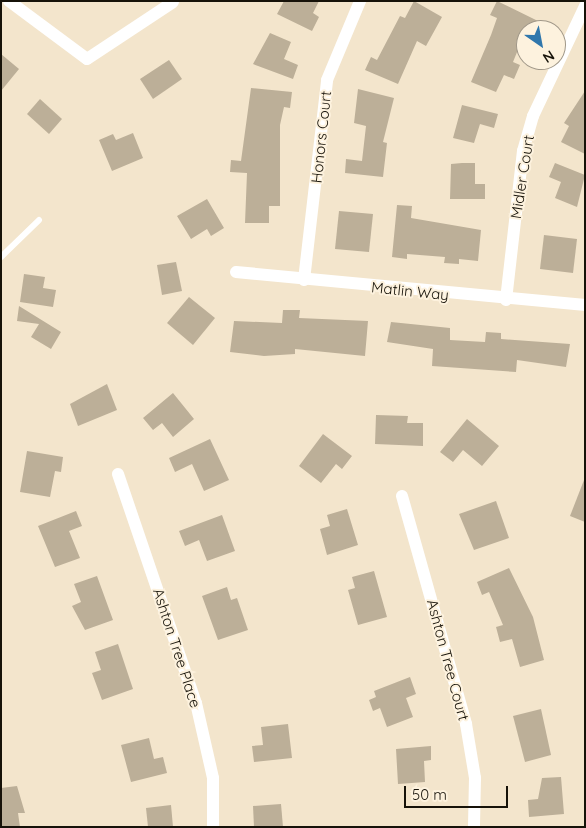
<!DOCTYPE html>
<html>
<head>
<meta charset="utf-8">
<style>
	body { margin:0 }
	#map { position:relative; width:586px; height:828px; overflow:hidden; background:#f3e5cc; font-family:Quicksand,sans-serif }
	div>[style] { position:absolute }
	.building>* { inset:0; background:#bcaf98 }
	.service>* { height:6px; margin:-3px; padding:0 3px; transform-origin:3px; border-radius:3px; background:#fff }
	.minor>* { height:12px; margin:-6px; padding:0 6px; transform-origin:6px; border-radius:6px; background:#fff }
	span { translate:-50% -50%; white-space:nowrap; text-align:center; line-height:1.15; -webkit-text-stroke:4px #fdf2de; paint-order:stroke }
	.street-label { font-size:15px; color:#161209 }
	.frame { position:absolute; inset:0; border:2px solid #161209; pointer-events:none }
	.north { position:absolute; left:516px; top:20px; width:50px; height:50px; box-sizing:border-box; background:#fdf2de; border:1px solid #a19889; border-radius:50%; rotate:147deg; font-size:14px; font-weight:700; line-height:20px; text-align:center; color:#161209 }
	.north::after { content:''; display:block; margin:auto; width:18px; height:22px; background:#3077ac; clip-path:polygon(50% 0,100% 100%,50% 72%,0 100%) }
	.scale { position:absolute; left:404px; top:786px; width:104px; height:22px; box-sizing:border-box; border:2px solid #161209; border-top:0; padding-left:6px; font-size:15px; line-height:18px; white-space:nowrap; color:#161209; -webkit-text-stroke:4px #fdf2de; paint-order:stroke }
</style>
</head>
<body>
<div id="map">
	<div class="building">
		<div style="clip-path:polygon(284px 1px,319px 1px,313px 13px,319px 17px,312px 31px,277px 14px)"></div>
		<div style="clip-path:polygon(414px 1px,442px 17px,426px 46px,417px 41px,398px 84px,365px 70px,371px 57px,377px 60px,400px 16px,405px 18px)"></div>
		<div style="clip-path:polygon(497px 1px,540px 22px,535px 30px,526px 30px,513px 62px,520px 65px,514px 79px,504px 75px,496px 92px,471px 82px,491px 35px,497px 18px,490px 15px)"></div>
		<div style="clip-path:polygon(270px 33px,291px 42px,284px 59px,298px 65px,293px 79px,253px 64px)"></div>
		<div style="clip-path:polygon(1px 54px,19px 69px,1px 91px)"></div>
		<div style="clip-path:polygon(169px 60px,182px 79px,153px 99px,140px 79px)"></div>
		<div style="clip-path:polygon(251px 88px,292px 92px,290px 108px,284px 107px,280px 125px,280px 206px,269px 206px,269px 223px,245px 223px,247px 173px,230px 172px,231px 160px,241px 161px)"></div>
		<div style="clip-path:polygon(358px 89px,394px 98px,383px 142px,387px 143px,383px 177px,345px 173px,346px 159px,362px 161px,366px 126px,354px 123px)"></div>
		<div style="clip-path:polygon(585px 91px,585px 154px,561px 142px,569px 126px,564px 123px)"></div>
		<div style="clip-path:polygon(40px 99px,62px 119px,49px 134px,27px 114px)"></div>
		<div style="clip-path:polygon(462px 105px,498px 114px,494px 128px,480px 124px,474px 143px,453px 138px)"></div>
		<div style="clip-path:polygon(133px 133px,143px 158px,112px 171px,99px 140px,113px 134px,116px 140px)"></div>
		<div style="clip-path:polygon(462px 163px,475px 163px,475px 184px,485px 184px,485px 199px,450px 199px,451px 164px)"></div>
		<div style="clip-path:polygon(555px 163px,585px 175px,577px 207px,555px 198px,561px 182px,549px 177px)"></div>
		<div style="clip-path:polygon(207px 199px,224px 228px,211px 236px,207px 229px,191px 239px,177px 216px)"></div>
		<div style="clip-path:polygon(397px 205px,412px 206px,411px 218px,481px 230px,478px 261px,459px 259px,459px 264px,444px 263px,445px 257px,407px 254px,407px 259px,392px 257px)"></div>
		<div style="clip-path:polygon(339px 211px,373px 214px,369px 252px,335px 249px)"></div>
		<div style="clip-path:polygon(544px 235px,577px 239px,573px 273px,540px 269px)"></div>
		<div style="clip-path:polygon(176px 262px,182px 291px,162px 295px,157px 265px)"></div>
		<div style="clip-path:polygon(24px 274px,45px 277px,43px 288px,56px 290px,53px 307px,20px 302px)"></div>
		<div style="clip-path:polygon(189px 297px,215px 318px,193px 345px,167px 323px)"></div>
		<div style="clip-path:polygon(19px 306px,61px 332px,51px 349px,31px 337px,39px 324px,17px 321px)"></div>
		<div style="clip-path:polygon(283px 310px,300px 310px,299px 318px,368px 321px,365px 356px,295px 349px,295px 354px,264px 356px,230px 352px,234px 321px,282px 323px)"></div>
		<div style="clip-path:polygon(391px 322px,450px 328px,450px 340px,485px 342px,486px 332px,501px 333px,501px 339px,570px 344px,566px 367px,517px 360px,516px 372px,432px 366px,433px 349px,387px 342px)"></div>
		<div style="clip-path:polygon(107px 384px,117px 410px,78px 426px,70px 404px)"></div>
		<div style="clip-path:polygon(173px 393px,194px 419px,173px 437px,162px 423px,153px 430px,143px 418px)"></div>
		<div style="clip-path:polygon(376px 415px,408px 416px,407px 423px,423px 423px,423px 446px,375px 444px)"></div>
		<div style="clip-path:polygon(467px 419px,499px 446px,482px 466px,463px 450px,453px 462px,440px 452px)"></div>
		<div style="clip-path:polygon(323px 434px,352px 456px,342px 469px,336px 464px,321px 483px,299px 466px)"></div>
		<div style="clip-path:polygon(210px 439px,229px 480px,204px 491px,192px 464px,175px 472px,169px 458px)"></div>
		<div style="clip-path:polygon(27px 451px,63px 457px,61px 472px,55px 471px,50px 497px,20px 492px)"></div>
		<div style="clip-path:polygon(584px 480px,585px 481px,585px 522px,570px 516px)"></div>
		<div style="clip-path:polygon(496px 501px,509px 538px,474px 550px,459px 514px)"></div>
		<div style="clip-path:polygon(347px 509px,358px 545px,327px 555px,320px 529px,330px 526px,327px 515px)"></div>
		<div style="clip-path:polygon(76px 511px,82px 526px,69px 531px,80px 558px,55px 567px,38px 526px)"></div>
		<div style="clip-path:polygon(222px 515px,235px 551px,207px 561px,199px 540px,185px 546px,179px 531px)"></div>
		<div style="clip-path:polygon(509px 568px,533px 617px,544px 660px,520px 667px,512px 639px,500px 642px,496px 627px,503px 625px,489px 592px,482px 595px,477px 582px)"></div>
		<div style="clip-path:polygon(374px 571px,387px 617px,358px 625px,348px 590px,355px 588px,352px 577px)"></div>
		<div style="clip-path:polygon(97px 576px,113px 620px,85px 630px,72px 606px,81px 602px,74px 584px)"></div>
		<div style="clip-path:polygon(227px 587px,231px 600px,237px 598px,248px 630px,218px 640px,202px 596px)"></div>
		<div style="clip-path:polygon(118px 644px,133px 689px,102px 700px,92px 673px,101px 670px,95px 652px)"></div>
		<div style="clip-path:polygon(410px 677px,416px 694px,406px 698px,413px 717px,387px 727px,380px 708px,373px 711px,369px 700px,376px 697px,374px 691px)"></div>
		<div style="clip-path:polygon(541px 709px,551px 755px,525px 762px,513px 716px)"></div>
		<div style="clip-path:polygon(288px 724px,292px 758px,254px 762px,252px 746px,263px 745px,261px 727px)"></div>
		<div style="clip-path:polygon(149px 738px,154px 759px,163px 757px,167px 773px,131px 782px,121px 745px)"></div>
		<div style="clip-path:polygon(431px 746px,431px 760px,424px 761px,425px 782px,398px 784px,396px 749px)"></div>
		<div style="clip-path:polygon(561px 777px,564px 814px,529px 817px,528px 800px,538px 799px,542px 778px)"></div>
		<div style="clip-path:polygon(17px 786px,25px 813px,18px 813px,20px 827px,1px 827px,1px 788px)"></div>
		<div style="clip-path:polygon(281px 804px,283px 827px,254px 827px,253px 806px)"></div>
		<div style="clip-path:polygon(171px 805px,173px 827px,148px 827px,146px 808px)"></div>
	</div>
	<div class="service">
		<div style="left:1px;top:257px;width:53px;rotate:-44.2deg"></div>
	</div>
	<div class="minor">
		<div style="left:9px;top:1px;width:97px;rotate:36.6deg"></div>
		<div style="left:87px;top:59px;width:103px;rotate:-33.5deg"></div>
		<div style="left:236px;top:272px;width:351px;rotate:5.4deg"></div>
		<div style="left:304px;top:280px;width:201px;rotate:-83.4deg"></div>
		<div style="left:327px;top:80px;width:86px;rotate:-67.3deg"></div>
		<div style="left:506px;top:300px;width:150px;rotate:-83.5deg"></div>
		<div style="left:523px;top:151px;width:36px;rotate:-74deg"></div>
		<div style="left:533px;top:116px;width:122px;rotate:-64.7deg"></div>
		<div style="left:118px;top:474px;width:242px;rotate:71.2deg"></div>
		<div style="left:196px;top:703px;width:77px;rotate:77.2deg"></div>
		<div style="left:213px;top:778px;width:49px;rotate:90deg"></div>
		<div style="left:402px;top:496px;width:237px;rotate:74.3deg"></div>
		<div style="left:466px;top:724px;width:55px;rotate:80.5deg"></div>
		<div style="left:475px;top:778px;width:49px;rotate:91.2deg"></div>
	</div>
	<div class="street-label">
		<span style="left:321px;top:137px;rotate:-84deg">Honors Court</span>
		<span style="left:522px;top:177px;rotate:-81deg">Midler Court</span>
		<span style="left:410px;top:291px;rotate:6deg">Matlin Way</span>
		<span style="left:177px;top:648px;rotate:72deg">Ashton Tree Place</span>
		<span style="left:448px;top:660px;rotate:75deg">Ashton Tree Court</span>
	</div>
	<div class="frame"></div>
	<div class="north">N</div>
	<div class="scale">50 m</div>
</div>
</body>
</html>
